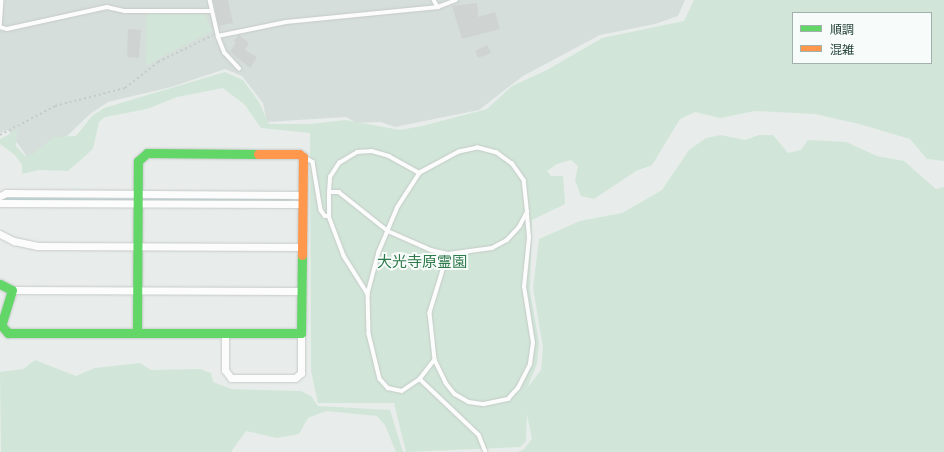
<!DOCTYPE html>
<html>
<head>
<meta charset="utf-8">
<style>
	body { margin:0 }
	#map { position:relative; width:944px; height:452px; overflow:hidden; background:#e8edeb; font-family:Commissioner,"Noto Sans JP",sans-serif }
	div>[style] { position:absolute }
	.built>* { inset:0; background:#d6dedb }
	.green>* { inset:0; background:#d1e6d8 }
	.stream>* { height:2.5px; margin:-1.25px; padding:0 1.25px; transform-origin:1.25px; border-radius:1.25px; background:#a9d4db }
	.building>* { inset:0; background:#cfd4d2 }
	.path>* { height:1.5px; margin-top:-0.75px; transform-origin:0; background:repeating-linear-gradient(90deg,#c3ccca 0 2px,transparent 0 5px) }
	.roads { filter:drop-shadow(0 0 1px #c5cac8) drop-shadow(0 0 1px #c5cac8) }
	.lane>* { height:3.5px; margin:-1.75px; padding:0 1.75px; transform-origin:1.75px; border-radius:1.75px; background:#fcfcfc }
	.street>* { height:7px; margin:-3.5px; padding:0 3.5px; transform-origin:3.5px; border-radius:3.5px; background:#fcfcfc }
	.fast>* { height:9px; margin:-4.5px; padding:0 4.5px; transform-origin:4.5px; border-radius:4.5px; background:#63d668 }
	.slow>* { height:9px; margin:-4.5px; padding:0 4.5px; transform-origin:4.5px; border-radius:4.5px; background:#ff974d }
	span { translate:-50% -50%; white-space:nowrap; text-align:center; line-height:1.15; -webkit-text-stroke:4px #f7fbf9; paint-order:stroke }
	.park-label { font-size:15px; color:#2d7a4b }
	.legend { position:absolute; left:792px; top:12px; width:140px; height:52px; box-sizing:border-box; background:#f7fbf9; border:1px solid #a3b1ad; margin:0; padding:5px 7px; list-style:none; font-size:12px; color:#24423a }
	.legend li { display:flex; align-items:center; gap:8px; height:20px }
	.legend b { width:20px; border:1px solid #a3b1ad }
</style>
</head>
<body>
<div id="map">
	<div class="built">
		<div style="clip-path:polygon(0 0,685px 0,678px 16px,655px 24px,600px 35px,523px 76px,479px 110px,395px 127px,381px 122px,357px 123px,346px 117px,267px 122px,263px 103px,242px 76px,225px 69px,171px 87px,108px 102px,90px 114px,68px 135px,30px 161px,8px 130px,0 133px)"></div>
	</div>
	<div class="green">
		<div style="clip-path:polygon(evenodd,694px 0,944px 0,944px 161px,927px 159px,910px 139px,859px 124px,815px 114px,755px 111px,720px 118px,695px 112px,680px 119px,652px 165px,636px 171px,594px 199px,581px 196px,575px 180px,578px 166px,571px 160px,557px 164px,547px 171px,551px 176px,563px 176px,565px 204px,532px 220px,530px 291px,539px 343px,537px 364px,527px 388px,541px 370px,543px 348px,533px 288px,539px 239px,580px 221px,622px 213px,662px 190px,689px 150px,706px 138px,721px 135px,745px 140px,759px 135px,773px 135px,788px 153px,801px 150px,808px 140px,846px 142px,877px 156px,904px 161px,936px 189px,944px 187px,944px 452px,517px 452px,523px 450px,532px 439px,527px 414px,526px 441px,520px 447px,406px 452px,394px 403px,318px 403px,311px 371px,310px 133px,261px 128px,245px 105px,223px 88px,177px 97px,147px 109px,105px 117px,99px 122px,93px 149px,68px 171px,39px 170px,22px 174px,22px 165px,15px 155px,0 144px,0 139px,17px 130px,16px 146px,25px 156px,33px 154px,54px 137px,76px 136px,92px 116px,104px 108px,225px 72px,243px 80px,259px 102px,269px 124px,310px 124px,346px 120px,400px 130px,422px 126px,487px 109px,512px 86px,547px 70px,602px 38px,684px 21px,694px 0,793px 13px,931px 13px,931px 63px,793px 63px,793px 13px)"></div>
		<div style="clip-path:polygon(147px 11px,167px 15px,205px 14px,212px 31px,146px 65px)"></div>
		<div style="clip-path:polygon(35px 360px,76px 376px,95px 368px,140px 363px,151px 370px,200px 369px,211px 373px,213px 382px,232px 389px,301px 391px,311px 396px,318px 406px,390px 410px,403px 452px,396px 452px,385px 425px,377px 416px,326px 411px,308px 418px,299px 434px,277px 438px,246px 431px,231px 452px,1px 452px,0 372px,23px 369px)"></div>
	</div>
	<div class="stream">
		<div style="left:6px;top:199px;width:129px;rotate:0.4deg"></div>
		<div style="left:140px;top:200px;width:149px"></div>
	</div>
	<div class="building">
		<div style="clip-path:polygon(213px 0,228px 0,233px 23px,219px 26px)"></div>
		<div style="clip-path:polygon(477px 3px,478px 17px,495px 12px,500px 29px,462px 39px,452px 6px)"></div>
		<div style="clip-path:polygon(128px 29px,141px 30px,139px 58px,127px 57px)"></div>
		<div style="clip-path:polygon(239px 35px,249px 43px,245px 50px,257px 57px,250px 68px,230px 52px,236px 42px,233px 41px)"></div>
		<div style="clip-path:polygon(487px 45px,491px 53px,478px 58px,475px 51px)"></div>
	</div>
	<div class="path">
		<div style="left:0;top:135px;width:62px;rotate:-27.8deg"></div>
		<div style="left:55px;top:106px;width:72px;rotate:-14.4deg"></div>
		<div style="left:125px;top:88px;width:42px;rotate:-38.2deg"></div>
		<div style="left:158px;top:62px;width:61px;rotate:-26.1deg"></div>
	</div>
	<div class="roads">
		<div class="lane">
			<div style="left:2px;top:0;width:27px;rotate:94deg"></div>
			<div style="left:0;top:27px;width:7px;rotate:16deg"></div>
			<div style="left:7px;top:29px;width:102px;rotate:-12.4deg"></div>
			<div style="left:107px;top:7px;width:18px;rotate:13deg"></div>
			<div style="left:125px;top:11px;width:86px"></div>
			<div style="left:210px;top:0;width:37px;rotate:77deg"></div>
			<div style="left:218px;top:36px;width:69px;rotate:-11.6deg"></div>
			<div style="left:286px;top:22px;width:153px;rotate:-5.6deg"></div>
			<div style="left:438px;top:7px;width:19px;rotate:-21deg"></div>
			<div style="left:434px;top:0;width:8px;rotate:60deg"></div>
			<div style="left:218px;top:36px;width:18px;rotate:68deg"></div>
			<div style="left:225px;top:53px;width:21px;rotate:47deg"></div>
			<div style="left:304px;top:157px;width:10px;rotate:29deg"></div>
			<div style="left:313px;top:162px;width:49px;rotate:80.5deg"></div>
			<div style="left:321px;top:210px;width:7px;rotate:56deg"></div>
			<div style="left:325px;top:216px;width:4px"></div>
			<div style="left:329px;top:216px;width:24px;rotate:-90deg"></div>
			<div style="left:329px;top:192px;width:10px"></div>
			<div style="left:339px;top:192px;width:63px;rotate:38.5deg"></div>
			<div style="left:388px;top:231px;width:47px;rotate:23.8deg"></div>
			<div style="left:431px;top:250px;width:17px;rotate:13deg"></div>
			<div style="left:448px;top:254px;width:44px;rotate:-7.8deg"></div>
			<div style="left:492px;top:248px;width:17px;rotate:-28deg"></div>
			<div style="left:507px;top:240px;width:18px;rotate:-47deg"></div>
			<div style="left:519px;top:227px;width:17px;rotate:-62deg"></div>
			<div style="left:527px;top:212px;width:31px;rotate:-96deg"></div>
			<div style="left:524px;top:181px;width:21px;rotate:-125deg"></div>
			<div style="left:512px;top:164px;width:19px;rotate:-144deg"></div>
			<div style="left:497px;top:153px;width:20px;rotate:-165deg"></div>
			<div style="left:478px;top:148px;width:19px;rotate:168deg"></div>
			<div style="left:459px;top:152px;width:44px;rotate:151.7deg"></div>
			<div style="left:420px;top:173px;width:40px;rotate:122.9deg"></div>
			<div style="left:398px;top:207px;width:26px;rotate:113deg"></div>
			<div style="left:388px;top:231px;width:23px;rotate:113deg"></div>
			<div style="left:379px;top:252px;width:43px;rotate:104.7deg"></div>
			<div style="left:368px;top:294px;width:40px;rotate:88.6deg"></div>
			<div style="left:369px;top:334px;width:46px;rotate:76.3deg"></div>
			<div style="left:380px;top:379px;width:12px;rotate:48deg"></div>
			<div style="left:388px;top:388px;width:14px;rotate:12deg"></div>
			<div style="left:402px;top:391px;width:22px;rotate:-34deg"></div>
			<div style="left:329px;top:192px;width:15px;rotate:-86deg"></div>
			<div style="left:330px;top:177px;width:17px;rotate:-57deg"></div>
			<div style="left:339px;top:163px;width:21px;rotate:-31deg"></div>
			<div style="left:357px;top:152px;width:15px;rotate:-4deg"></div>
			<div style="left:372px;top:151px;width:18px;rotate:16deg"></div>
			<div style="left:389px;top:156px;width:35px;rotate:29deg"></div>
			<div style="left:329px;top:216px;width:43px;rotate:69.4deg"></div>
			<div style="left:344px;top:256px;width:45px;rotate:57.7deg"></div>
			<div style="left:448px;top:254px;width:62px;rotate:107deg"></div>
			<div style="left:430px;top:313px;width:47px;rotate:83.9deg"></div>
			<div style="left:435px;top:360px;width:24px;rotate:128deg"></div>
			<div style="left:420px;top:379px;width:81px;rotate:43.5deg"></div>
			<div style="left:479px;top:435px;width:18px;rotate:68deg"></div>
			<div style="left:435px;top:360px;width:25px;rotate:64deg"></div>
			<div style="left:446px;top:383px;width:14px;rotate:51deg"></div>
			<div style="left:455px;top:394px;width:16px;rotate:30deg"></div>
			<div style="left:469px;top:402px;width:15px;rotate:8deg"></div>
			<div style="left:484px;top:404px;width:25px;rotate:-12deg"></div>
			<div style="left:508px;top:399px;width:15px;rotate:-48deg"></div>
			<div style="left:518px;top:388px;width:27px;rotate:-63deg"></div>
			<div style="left:530px;top:364px;width:21px;rotate:-82deg"></div>
			<div style="left:533px;top:343px;width:57px;rotate:-99.1deg"></div>
			<div style="left:524px;top:287px;width:49px;rotate:-84.2deg"></div>
			<div style="left:529px;top:238px;width:25px;rotate:-95deg"></div>
		</div>
		<div class="street">
			<div style="left:0;top:196px;width:7px;rotate:-27deg"></div>
			<div style="left:6px;top:193px;width:296px;rotate:0.4deg"></div>
			<div style="left:0;top:203px;width:301px;rotate:0.2deg"></div>
			<div style="left:0;top:234px;width:16px;rotate:27deg"></div>
			<div style="left:14px;top:241px;width:24px;rotate:12deg"></div>
			<div style="left:37px;top:246px;width:265px;rotate:0.2deg"></div>
			<div style="left:12px;top:290px;width:290px;rotate:0.2deg"></div>
			<div style="left:225px;top:334px;width:36px;rotate:90deg"></div>
			<div style="left:225px;top:370px;width:10px;rotate:53deg"></div>
			<div style="left:231px;top:378px;width:64px"></div>
			<div style="left:295px;top:378px;width:8px;rotate:-40deg"></div>
			<div style="left:301px;top:373px;width:40px;rotate:-90deg"></div>
		</div>
		<div class="fast">
			<div style="left:0;top:284px;width:13px;rotate:27deg"></div>
			<div style="left:12px;top:290px;width:37px;rotate:107deg"></div>
			<div style="left:1px;top:325px;width:11px;rotate:49deg"></div>
			<div style="left:8px;top:333px;width:293px"></div>
			<div style="left:301px;top:333px;width:78px;rotate:-89.3deg"></div>
			<div style="left:137px;top:333px;width:172px;rotate:-89.7deg"></div>
			<div style="left:138px;top:161px;width:12px;rotate:-42deg"></div>
			<div style="left:147px;top:153px;width:111px;rotate:0.5deg"></div>
		</div>
		<div class="slow">
			<div style="left:258px;top:154px;width:41px"></div>
			<div style="left:299px;top:154px;width:5px;rotate:37deg"></div>
			<div style="left:303px;top:157px;width:98px;rotate:90.6deg"></div>
		</div>
	</div>
	<div class="park-label">
		<span style="left:422px;top:262px">大光寺原霊園</span>
	</div>
	<ul class="legend">
	<li><b style="height:5px;background:#63d668"></b>順調</li>
	<li><b style="height:5px;background:#ff974d"></b>混雑</li>
	</ul>
</div>
</body>
</html>
